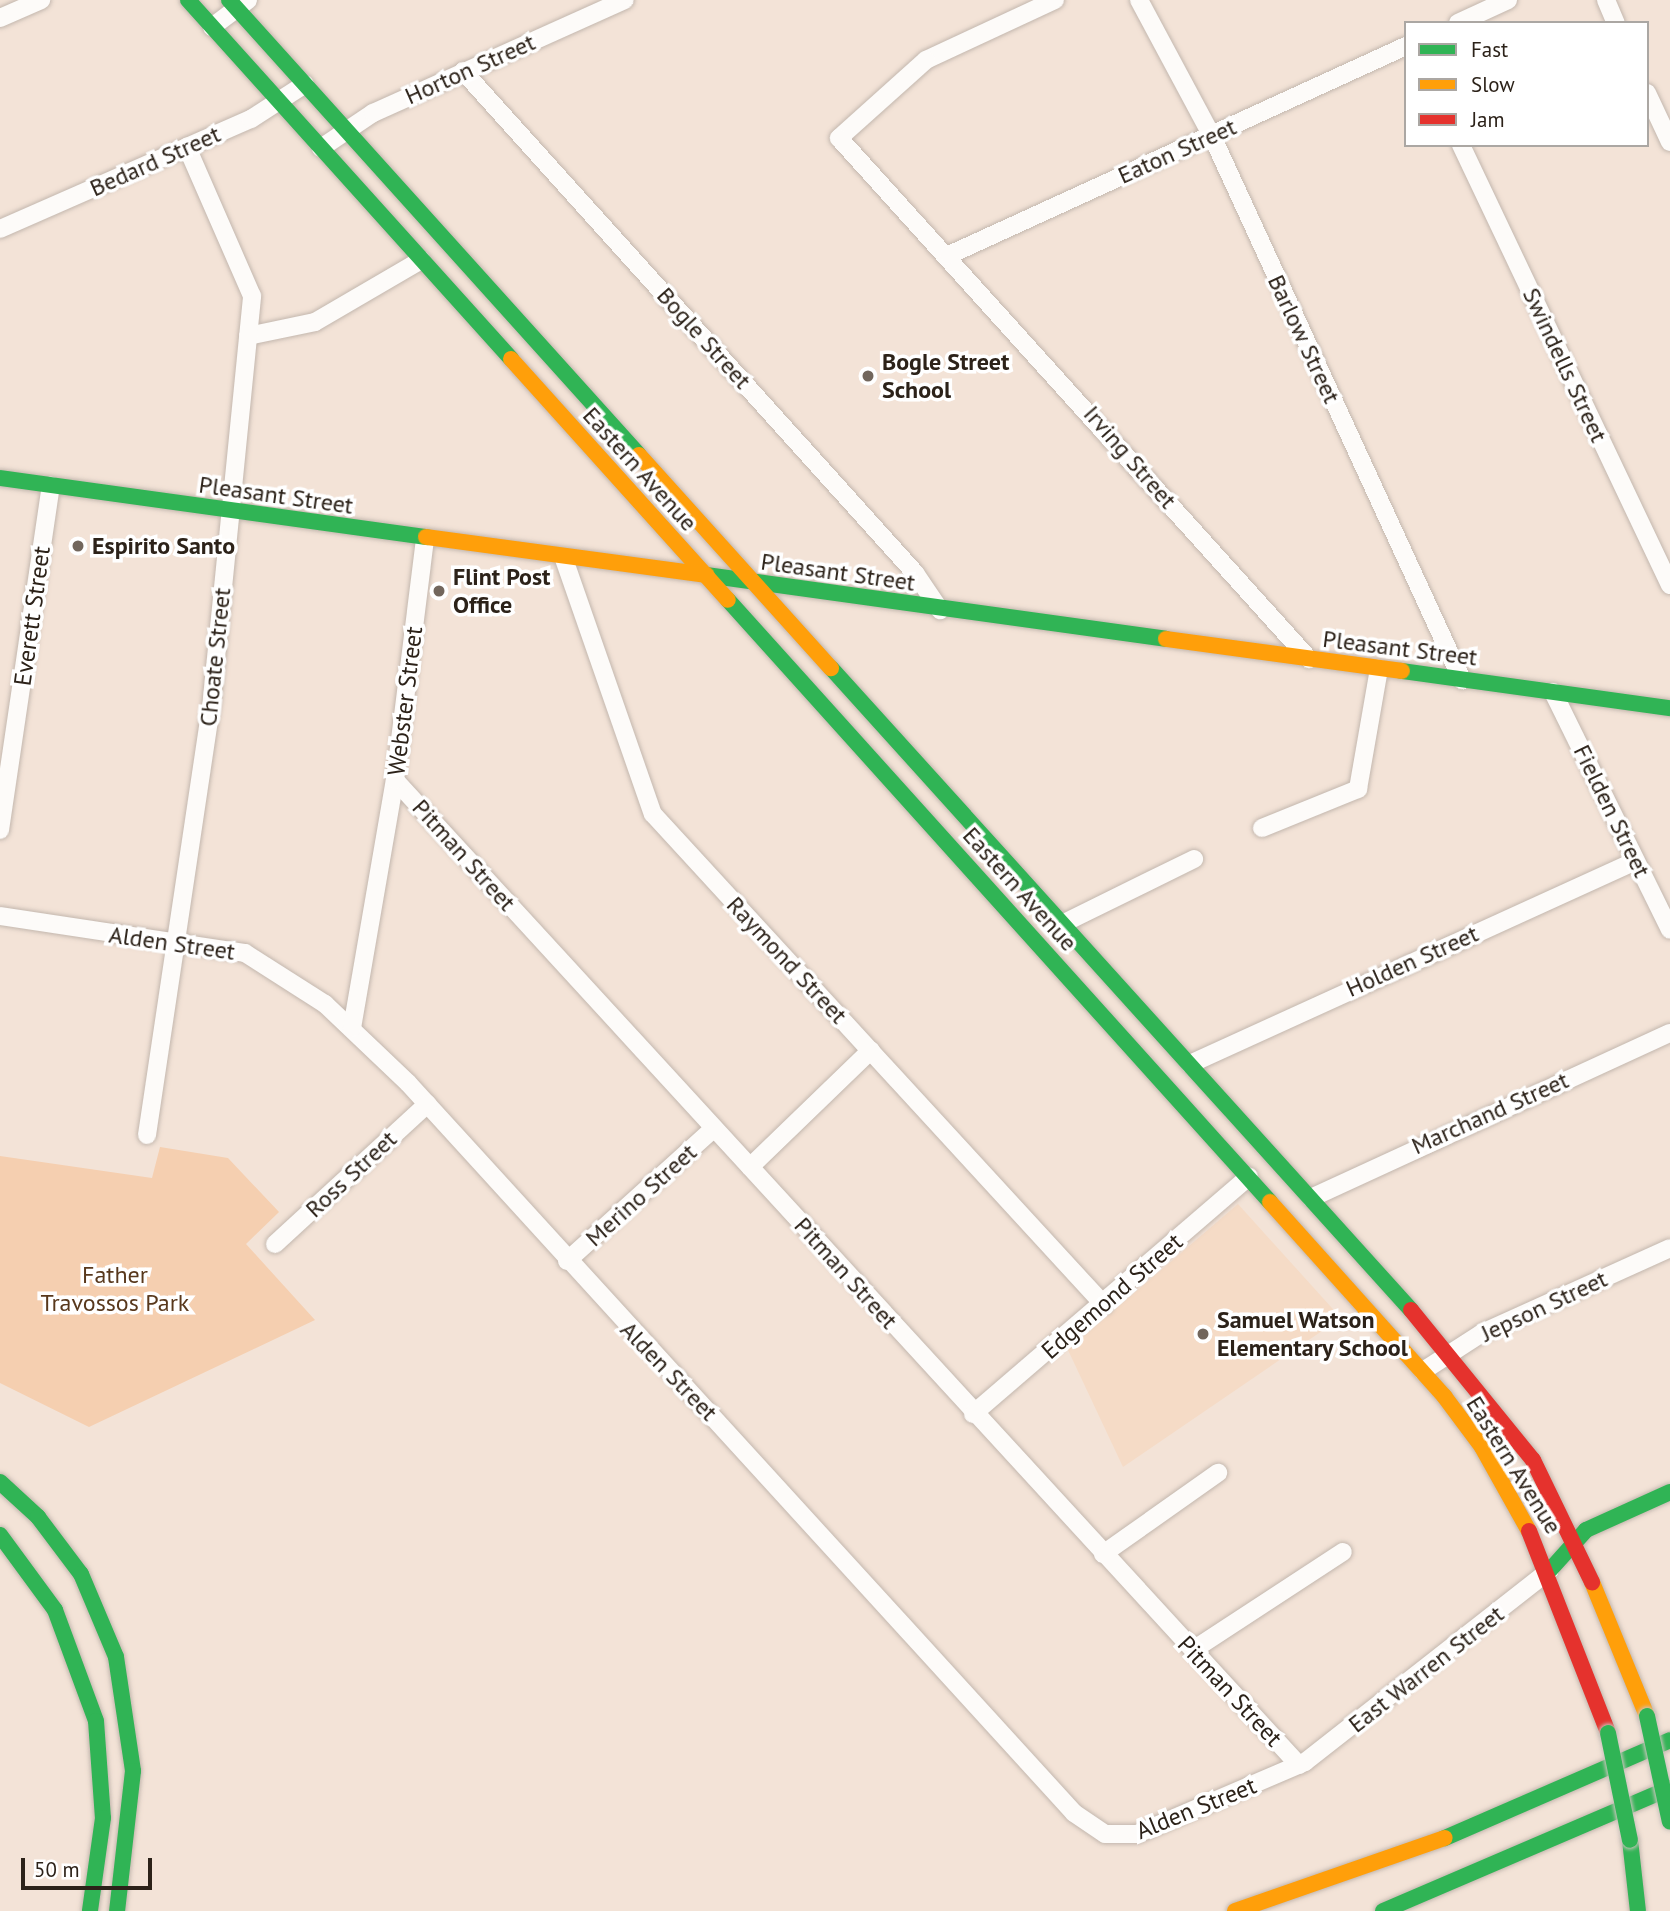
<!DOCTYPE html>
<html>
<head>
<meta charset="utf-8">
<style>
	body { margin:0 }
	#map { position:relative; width:1670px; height:1911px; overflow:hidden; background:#f3e3d7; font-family:"PT Sans",sans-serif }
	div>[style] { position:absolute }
	.built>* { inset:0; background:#f5dbc6 }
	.green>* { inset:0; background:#f5cfb0 }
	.roads { filter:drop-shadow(0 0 2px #c3b7ae) drop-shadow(0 0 2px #c3b7ae) }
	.street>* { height:18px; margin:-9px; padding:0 9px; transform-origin:9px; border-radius:9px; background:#fdfbf9 }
	.fast>* { height:16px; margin:-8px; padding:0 8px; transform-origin:8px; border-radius:8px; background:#30b455 }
	.slow>* { height:16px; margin:-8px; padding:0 8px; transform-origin:8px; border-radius:8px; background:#ff9f0a }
	.jam>* { height:16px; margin:-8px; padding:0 8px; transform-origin:8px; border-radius:8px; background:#e5322d }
	.bridges { filter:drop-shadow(0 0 2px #cdc4be) drop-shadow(0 0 2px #cdc4be) }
	.fast-bridge>* { height:16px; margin:-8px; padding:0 8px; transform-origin:8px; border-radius:8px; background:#30b455 }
	.dots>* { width:19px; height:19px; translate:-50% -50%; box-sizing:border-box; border:4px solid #fff; border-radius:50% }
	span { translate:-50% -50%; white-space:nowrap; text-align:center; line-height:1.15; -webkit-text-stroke:7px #fff; paint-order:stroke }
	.street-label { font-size:24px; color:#2c2219 }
	.poi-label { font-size:24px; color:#2c2219; font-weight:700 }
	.left { translate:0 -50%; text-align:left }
	.park-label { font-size:24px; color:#58381c }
	.legend { position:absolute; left:1404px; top:21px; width:245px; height:126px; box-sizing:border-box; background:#fff; border:2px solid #aba7a3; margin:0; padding:9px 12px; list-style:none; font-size:21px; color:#2c2219 }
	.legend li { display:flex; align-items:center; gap:14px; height:35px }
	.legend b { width:35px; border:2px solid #aba7a3 }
	.scale { position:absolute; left:21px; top:1858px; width:131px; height:32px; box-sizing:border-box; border:4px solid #2c2219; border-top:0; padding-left:9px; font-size:21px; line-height:24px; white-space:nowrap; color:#2c2219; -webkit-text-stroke:5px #fff; paint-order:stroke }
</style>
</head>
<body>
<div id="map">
	<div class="built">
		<div style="clip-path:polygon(1238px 1204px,1341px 1318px,1123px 1467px,1068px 1350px)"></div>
	</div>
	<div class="green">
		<div style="clip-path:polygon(160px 1147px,228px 1158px,279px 1212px,246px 1244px,315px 1320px,89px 1427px,0 1383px,0 1156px,152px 1178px)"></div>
	</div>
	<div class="roads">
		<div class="street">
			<div style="left:1055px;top:0;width:142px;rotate:155.1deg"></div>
			<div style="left:926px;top:60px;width:117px;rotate:138.1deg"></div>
			<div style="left:839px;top:138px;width:702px;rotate:47.95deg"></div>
			<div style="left:1139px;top:0;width:154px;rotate:61.8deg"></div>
			<div style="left:1212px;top:136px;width:599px;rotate:65.32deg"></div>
			<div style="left:1606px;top:0;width:25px;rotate:67deg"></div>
			<div style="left:0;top:18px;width:45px;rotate:-23.7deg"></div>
			<div style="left:1458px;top:23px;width:55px;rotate:-24.7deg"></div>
			<div style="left:212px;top:27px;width:45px;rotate:-36.9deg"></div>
			<div style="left:463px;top:71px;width:676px;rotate:48deg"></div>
			<div style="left:915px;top:573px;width:45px;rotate:56deg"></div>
			<div style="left:1647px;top:93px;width:54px;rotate:64.9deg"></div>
			<div style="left:1461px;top:145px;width:487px;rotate:64.6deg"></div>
			<div style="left:321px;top:148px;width:63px;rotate:-33.9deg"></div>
			<div style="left:373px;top:113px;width:276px;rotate:-24.2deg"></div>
			<div style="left:0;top:229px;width:274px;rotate:-23.7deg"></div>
			<div style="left:251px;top:119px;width:64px;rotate:-32.9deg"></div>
			<div style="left:949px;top:255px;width:503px;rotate:-24.58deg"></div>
			<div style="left:248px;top:336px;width:68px;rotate:-11.8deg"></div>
			<div style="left:315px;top:322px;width:123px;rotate:-30.3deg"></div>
			<div style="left:564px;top:559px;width:270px;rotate:70.8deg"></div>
			<div style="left:653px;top:814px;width:667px;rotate:47.43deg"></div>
			<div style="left:1553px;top:692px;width:265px;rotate:63.8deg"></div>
			<div style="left:395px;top:780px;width:1337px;rotate:47.46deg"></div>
			<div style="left:1262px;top:828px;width:104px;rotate:-22.1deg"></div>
			<div style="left:1358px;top:789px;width:122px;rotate:-80.1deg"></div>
			<div style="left:0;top:830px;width:348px;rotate:-81.6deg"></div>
			<div style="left:0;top:916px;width:248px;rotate:8.6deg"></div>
			<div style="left:245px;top:953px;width:95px;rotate:32.5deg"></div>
			<div style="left:325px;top:1004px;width:115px;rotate:43.6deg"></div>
			<div style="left:408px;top:1083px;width:988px;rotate:47.62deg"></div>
			<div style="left:1074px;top:1813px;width:37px;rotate:34deg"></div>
			<div style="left:1105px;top:1834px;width:32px"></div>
			<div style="left:1137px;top:1834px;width:183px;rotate:-23.2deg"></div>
			<div style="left:1305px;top:1762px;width:311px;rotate:-38.1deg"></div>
			<div style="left:1064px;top:923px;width:145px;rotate:-26.2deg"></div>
			<div style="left:352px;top:1028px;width:252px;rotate:-80.2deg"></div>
			<div style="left:395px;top:780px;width:243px;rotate:-82.9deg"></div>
			<div style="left:1190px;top:1064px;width:489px;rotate:-24.5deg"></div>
			<div style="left:147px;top:1135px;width:442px;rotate:-81.5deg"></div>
			<div style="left:212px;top:698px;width:404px;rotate:-84.3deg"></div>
			<div style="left:252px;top:296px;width:163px;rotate:-113.6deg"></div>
			<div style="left:750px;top:1167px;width:168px;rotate:-44deg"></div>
			<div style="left:1311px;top:1198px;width:395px;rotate:-24.7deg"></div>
			<div style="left:275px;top:1244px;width:207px;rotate:-42.6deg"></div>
			<div style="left:567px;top:1261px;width:198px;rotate:-42.1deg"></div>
			<div style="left:1423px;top:1371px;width:70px;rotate:-32.8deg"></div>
			<div style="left:1482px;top:1333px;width:206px;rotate:-24.3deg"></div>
			<div style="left:973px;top:1414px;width:364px;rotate:-40.7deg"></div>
			<div style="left:1103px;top:1554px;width:141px;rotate:-35.2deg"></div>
			<div style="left:1193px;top:1650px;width:179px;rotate:-33.2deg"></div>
		</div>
		<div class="fast">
			<div style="left:188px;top:0;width:483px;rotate:48deg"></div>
			<div style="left:229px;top:0;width:612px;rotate:47.98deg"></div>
			<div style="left:0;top:478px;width:430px;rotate:7.9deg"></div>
			<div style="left:706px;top:575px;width:464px;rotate:7.9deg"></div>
			<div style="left:728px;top:600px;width:810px;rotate:48deg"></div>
			<div style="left:831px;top:668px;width:865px;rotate:47.9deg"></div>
			<div style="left:1402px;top:671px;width:271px;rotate:7.9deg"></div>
			<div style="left:0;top:1482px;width:52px;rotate:42.6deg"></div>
			<div style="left:38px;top:1517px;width:71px;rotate:53deg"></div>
			<div style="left:81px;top:1574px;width:90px;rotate:67.1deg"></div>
			<div style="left:116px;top:1657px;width:115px;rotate:81.5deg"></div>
			<div style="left:133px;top:1771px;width:141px;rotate:96.5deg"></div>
			<div style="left:0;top:1535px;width:93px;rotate:53.7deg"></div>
			<div style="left:55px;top:1610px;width:118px;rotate:69.7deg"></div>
			<div style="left:96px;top:1721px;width:97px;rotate:85.9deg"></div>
			<div style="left:103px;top:1818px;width:94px;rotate:98deg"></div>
			<div style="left:1550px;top:1570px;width:54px;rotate:-48deg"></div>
			<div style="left:1586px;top:1530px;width:92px;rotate:-24.3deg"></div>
			<div style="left:1445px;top:1838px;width:245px;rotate:-23.5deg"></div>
			<div style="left:1630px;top:1840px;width:71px;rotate:83.6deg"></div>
			<div style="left:1383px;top:1911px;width:312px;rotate:-23.2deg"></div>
		</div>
		<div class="slow">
			<div style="left:511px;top:359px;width:324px;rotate:48deg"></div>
			<div style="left:639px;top:455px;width:287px;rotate:48deg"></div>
			<div style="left:426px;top:537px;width:283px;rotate:7.7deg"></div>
			<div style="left:1166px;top:639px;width:238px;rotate:7.7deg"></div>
			<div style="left:1270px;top:1202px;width:261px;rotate:48.1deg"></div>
			<div style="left:1444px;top:1396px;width:64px;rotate:53.3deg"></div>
			<div style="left:1482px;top:1447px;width:96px;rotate:60.8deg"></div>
			<div style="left:1592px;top:1582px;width:145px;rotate:67.7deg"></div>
			<div style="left:1235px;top:1911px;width:222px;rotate:-19.2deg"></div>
		</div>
		<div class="jam">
			<div style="left:1411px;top:1310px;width:193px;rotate:50.9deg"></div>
			<div style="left:1533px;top:1460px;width:136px;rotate:64.2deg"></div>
			<div style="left:1529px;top:1531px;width:217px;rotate:68.6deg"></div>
		</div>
	</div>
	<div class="bridges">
		<div class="fast-bridge">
			<div style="left:1647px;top:1716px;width:108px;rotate:77.8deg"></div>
			<div style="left:1608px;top:1733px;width:109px;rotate:78.4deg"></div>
		</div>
	</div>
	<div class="dots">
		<div style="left:868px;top:376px;background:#72665c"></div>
		<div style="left:78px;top:546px;background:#72665c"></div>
		<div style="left:439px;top:591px;background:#72665c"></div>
		<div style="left:1203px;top:1334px;background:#72665c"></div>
	</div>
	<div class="street-label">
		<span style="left:470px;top:69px;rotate:-24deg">Horton Street</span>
		<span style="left:1177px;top:151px;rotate:-24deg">Eaton Street</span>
		<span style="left:155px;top:161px;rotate:-24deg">Bedard Street</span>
		<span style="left:704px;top:338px;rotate:48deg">Bogle Street</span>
		<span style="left:1304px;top:339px;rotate:65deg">Barlow Street</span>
		<span style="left:1565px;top:365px;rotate:65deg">Swindells Street</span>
		<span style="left:1130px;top:457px;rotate:49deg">Irving Street</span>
		<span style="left:640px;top:469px;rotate:48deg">Eastern Avenue</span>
		<span style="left:276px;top:495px;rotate:8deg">Pleasant Street</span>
		<span style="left:838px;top:572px;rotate:8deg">Pleasant Street</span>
		<span style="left:32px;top:616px;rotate:-82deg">Everett Street</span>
		<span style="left:1400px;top:648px;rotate:7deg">Pleasant Street</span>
		<span style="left:215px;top:657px;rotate:-84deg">Choate Street</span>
		<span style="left:405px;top:701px;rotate:-83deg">Webster Street</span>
		<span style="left:1612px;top:811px;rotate:64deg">Fielden Street</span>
		<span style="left:464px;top:855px;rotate:48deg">Pitman Street</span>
		<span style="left:1020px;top:889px;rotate:48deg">Eastern Avenue</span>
		<span style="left:172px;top:943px;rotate:8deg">Alden Street</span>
		<span style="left:787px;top:960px;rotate:47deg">Raymond Street</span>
		<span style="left:1412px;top:961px;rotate:-24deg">Holden Street</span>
		<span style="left:1490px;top:1113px;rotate:-24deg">Marchand Street</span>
		<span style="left:351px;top:1174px;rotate:-43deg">Ross Street</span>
		<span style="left:641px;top:1195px;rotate:-42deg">Merino Street</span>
		<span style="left:846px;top:1273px;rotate:48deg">Pitman Street</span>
		<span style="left:1112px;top:1296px;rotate:-41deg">Edgemond Street</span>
		<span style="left:1544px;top:1306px;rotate:-25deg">Jepson Street</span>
		<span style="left:669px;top:1371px;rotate:46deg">Alden Street</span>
		<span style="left:1514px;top:1465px;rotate:58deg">Eastern Avenue</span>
		<span style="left:1426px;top:1669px;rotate:-38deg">East Warren Street</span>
		<span style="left:1230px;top:1691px;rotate:47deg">Pitman Street</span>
		<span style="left:1196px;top:1808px;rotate:-22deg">Alden Street</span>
	</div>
	<div class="poi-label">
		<span class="left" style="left:882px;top:376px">Bogle Street<br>School</span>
		<span class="left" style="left:92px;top:546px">Espirito Santo</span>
		<span class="left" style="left:453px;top:591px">Flint Post<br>Office</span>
		<span class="left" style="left:1217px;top:1334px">Samuel Watson<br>Elementary School</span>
	</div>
	<div class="park-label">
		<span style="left:115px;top:1289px">Father<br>Travossos Park</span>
	</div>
	<ul class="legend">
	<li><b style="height:9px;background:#30b455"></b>Fast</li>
	<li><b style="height:9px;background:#ff9f0a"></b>Slow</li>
	<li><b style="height:9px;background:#e5322d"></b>Jam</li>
	</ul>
	<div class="scale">50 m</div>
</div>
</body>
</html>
